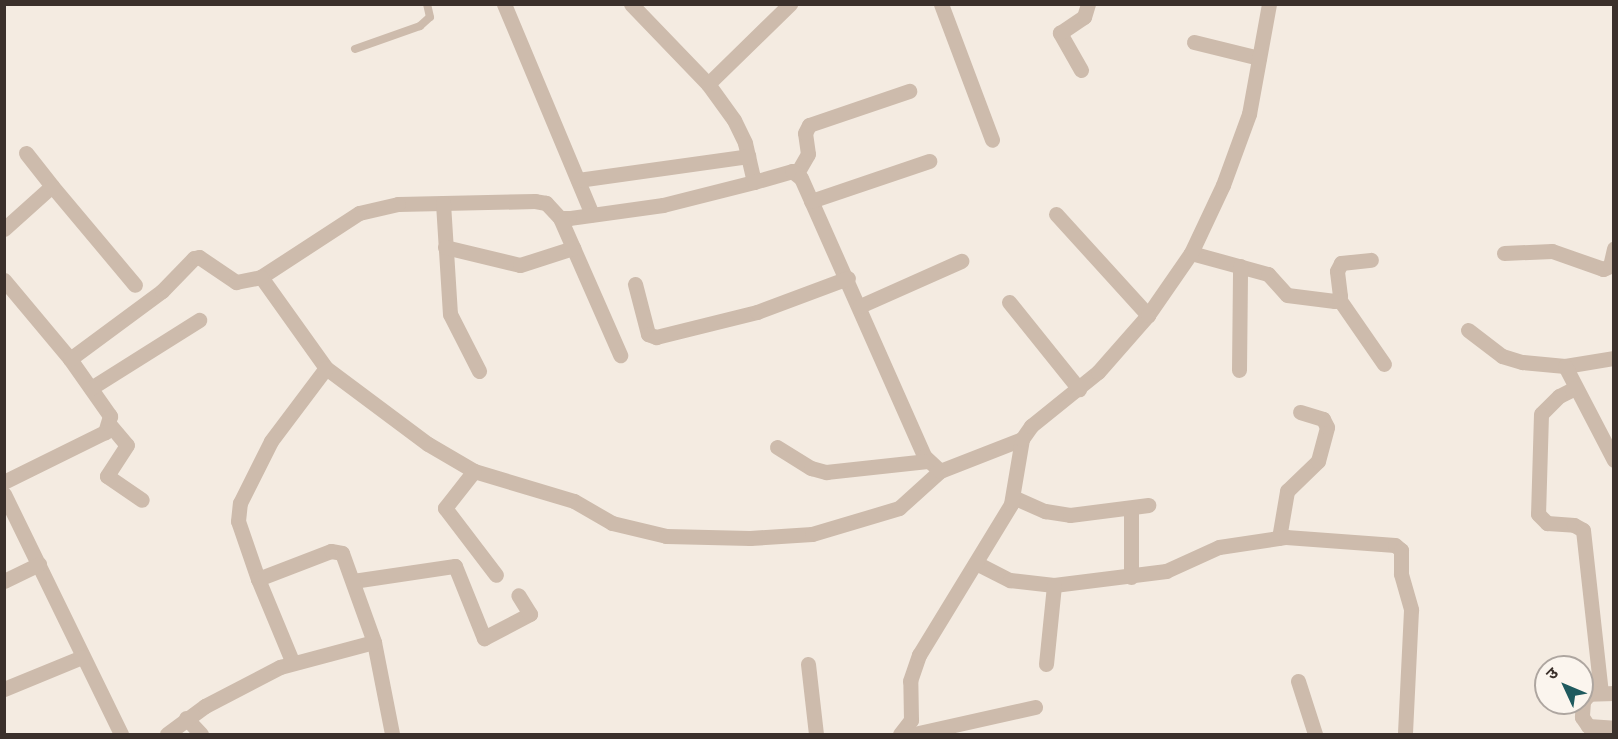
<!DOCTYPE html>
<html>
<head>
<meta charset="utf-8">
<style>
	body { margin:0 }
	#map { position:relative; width:1618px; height:739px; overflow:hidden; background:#f4ebe1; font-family:"DejaVu Sans","Noto Sans Devanagari",sans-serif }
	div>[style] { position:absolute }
	.lane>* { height:8px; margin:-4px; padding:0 4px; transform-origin:4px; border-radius:4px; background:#cdbbac }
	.street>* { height:15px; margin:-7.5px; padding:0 7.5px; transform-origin:7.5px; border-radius:7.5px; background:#cdbbac }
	span { translate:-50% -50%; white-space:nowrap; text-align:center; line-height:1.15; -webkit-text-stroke:4.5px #fbf5ee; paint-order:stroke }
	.frame { position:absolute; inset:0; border:6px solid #3b302b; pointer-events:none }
	.north { position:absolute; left:1534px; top:655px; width:60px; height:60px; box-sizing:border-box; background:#fbf5ee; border:2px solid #aea6a0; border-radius:50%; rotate:314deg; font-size:16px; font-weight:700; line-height:24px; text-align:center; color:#3b302b }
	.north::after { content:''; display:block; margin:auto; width:21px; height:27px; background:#1f5a5e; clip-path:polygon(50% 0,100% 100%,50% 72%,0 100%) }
</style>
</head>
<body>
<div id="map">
	<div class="lane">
		<div style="left:355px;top:49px;width:69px;rotate:-19.5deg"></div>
		<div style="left:420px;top:26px;width:13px;rotate:-42deg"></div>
		<div style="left:430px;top:17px;width:13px;rotate:-103deg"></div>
	</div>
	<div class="street">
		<div style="left:504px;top:4px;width:228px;rotate:67.3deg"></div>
		<div style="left:631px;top:4px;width:111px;rotate:46.1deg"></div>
		<div style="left:708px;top:84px;width:44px;rotate:54.2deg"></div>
		<div style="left:734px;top:120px;width:25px;rotate:64deg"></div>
		<div style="left:745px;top:143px;width:40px;rotate:77deg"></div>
		<div style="left:754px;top:182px;width:94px;rotate:165.8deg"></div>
		<div style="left:663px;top:205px;width:95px;rotate:172.1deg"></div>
		<div style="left:569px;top:218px;width:9px;rotate:180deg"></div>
		<div style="left:560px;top:218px;width:21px;rotate:-133deg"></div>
		<div style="left:546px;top:203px;width:11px;rotate:-170deg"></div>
		<div style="left:535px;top:201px;width:137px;rotate:178.7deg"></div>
		<div style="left:398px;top:204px;width:40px;rotate:167deg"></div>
		<div style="left:359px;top:213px;width:117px;rotate:146.9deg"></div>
		<div style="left:261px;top:277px;width:112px;rotate:54.5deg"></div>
		<div style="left:326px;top:368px;width:127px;rotate:36.7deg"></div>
		<div style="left:428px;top:444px;width:53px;rotate:30.4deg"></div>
		<div style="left:474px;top:471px;width:104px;rotate:16.7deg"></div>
		<div style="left:574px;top:501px;width:44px;rotate:30.1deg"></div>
		<div style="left:612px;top:523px;width:56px;rotate:13.5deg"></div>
		<div style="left:666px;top:536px;width:84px;rotate:1.4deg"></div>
		<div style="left:750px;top:538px;width:62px;rotate:-3.7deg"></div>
		<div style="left:812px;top:534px;width:91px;rotate:-16.6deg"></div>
		<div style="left:899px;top:508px;width:55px;rotate:-42.1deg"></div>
		<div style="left:940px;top:471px;width:88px;rotate:-21.3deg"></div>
		<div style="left:941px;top:4px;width:145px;rotate:69.4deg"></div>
		<div style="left:1194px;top:42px;width:67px;rotate:13.8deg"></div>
		<div style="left:1081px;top:70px;width:43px;rotate:-119.6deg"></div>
		<div style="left:1060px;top:33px;width:29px;rotate:-34deg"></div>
		<div style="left:1084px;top:17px;width:14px;rotate:-73deg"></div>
		<div style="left:708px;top:84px;width:115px;rotate:-44.3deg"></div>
		<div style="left:26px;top:153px;width:42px;rotate:51.8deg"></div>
		<div style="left:797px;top:173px;width:22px;rotate:-60deg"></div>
		<div style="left:808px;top:154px;width:21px;rotate:-98deg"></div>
		<div style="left:805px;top:133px;width:9px;rotate:-63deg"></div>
		<div style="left:809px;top:125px;width:106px;rotate:-18.8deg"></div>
		<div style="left:578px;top:180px;width:172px;rotate:-8deg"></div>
		<div style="left:754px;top:182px;width:40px;rotate:-16deg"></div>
		<div style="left:792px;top:171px;width:11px;rotate:38deg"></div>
		<div style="left:801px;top:178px;width:304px;rotate:66.1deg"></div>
		<div style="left:924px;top:456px;width:22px;rotate:43deg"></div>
		<div style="left:811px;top:201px;width:125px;rotate:-18.7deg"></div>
		<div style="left:443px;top:203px;width:111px;rotate:86.4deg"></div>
		<div style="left:450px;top:314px;width:64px;rotate:63deg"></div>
		<div style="left:1056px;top:214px;width:137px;rotate:47.7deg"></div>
		<div style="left:560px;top:218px;width:150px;rotate:66.3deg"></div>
		<div style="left:4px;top:229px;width:64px;rotate:-41.9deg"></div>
		<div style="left:52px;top:186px;width:129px;rotate:50deg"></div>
		<div style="left:445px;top:247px;width:77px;rotate:13.5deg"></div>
		<div style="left:520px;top:265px;width:56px;rotate:-17.8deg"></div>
		<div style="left:1191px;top:253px;width:80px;rotate:15.3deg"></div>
		<div style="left:1268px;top:274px;width:28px;rotate:48deg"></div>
		<div style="left:1287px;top:295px;width:48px;rotate:7.1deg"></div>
		<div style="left:1335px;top:301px;width:7px;rotate:-45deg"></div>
		<div style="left:1340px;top:296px;width:25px;rotate:-97deg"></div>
		<div style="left:1337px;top:271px;width:9px;rotate:-63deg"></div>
		<div style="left:1341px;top:263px;width:30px;rotate:-6deg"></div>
		<div style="left:1504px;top:253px;width:48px;rotate:-2.4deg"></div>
		<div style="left:1552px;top:251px;width:54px;rotate:19.4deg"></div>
		<div style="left:1603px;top:269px;width:8px;rotate:-23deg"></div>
		<div style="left:1610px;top:266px;width:18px;rotate:-77deg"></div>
		<div style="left:4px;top:280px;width:103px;rotate:50.1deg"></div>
		<div style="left:70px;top:359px;width:70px;rotate:54.9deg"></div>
		<div style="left:110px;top:416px;width:17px;rotate:107deg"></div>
		<div style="left:105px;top:432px;width:113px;rotate:153.7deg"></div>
		<div style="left:635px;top:284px;width:52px;rotate:75.4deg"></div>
		<div style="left:648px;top:334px;width:9px;rotate:21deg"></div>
		<div style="left:656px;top:337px;width:104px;rotate:-13.9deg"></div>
		<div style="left:757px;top:312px;width:97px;rotate:-20.5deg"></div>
		<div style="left:1339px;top:299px;width:79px;rotate:55.3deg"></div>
		<div style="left:1009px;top:302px;width:112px;rotate:51.2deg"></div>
		<div style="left:860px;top:306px;width:111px;rotate:-24deg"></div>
		<div style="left:1468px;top:330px;width:43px;rotate:37.4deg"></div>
		<div style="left:1502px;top:356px;width:21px;rotate:17deg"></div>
		<div style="left:1522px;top:362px;width:43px;rotate:5.3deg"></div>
		<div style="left:1565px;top:366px;width:50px;rotate:-9.3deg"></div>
		<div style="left:70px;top:359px;width:114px;rotate:-36.5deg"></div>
		<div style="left:162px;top:291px;width:46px;rotate:-45.9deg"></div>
		<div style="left:194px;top:258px;width:5px;rotate:-11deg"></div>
		<div style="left:199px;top:257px;width:45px;rotate:34deg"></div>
		<div style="left:236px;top:282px;width:25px;rotate:-11deg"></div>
		<div style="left:1565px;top:366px;width:106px;rotate:62.5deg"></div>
		<div style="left:1239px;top:370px;width:104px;rotate:-89.4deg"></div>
		<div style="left:91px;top:388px;width:128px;rotate:-32.2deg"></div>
		<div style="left:1575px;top:388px;width:18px;rotate:153deg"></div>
		<div style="left:1559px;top:396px;width:25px;rotate:135deg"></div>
		<div style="left:1541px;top:414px;width:100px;rotate:91.7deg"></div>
		<div style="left:1538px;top:514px;width:13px;rotate:45deg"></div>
		<div style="left:1547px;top:523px;width:27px;rotate:4deg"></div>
		<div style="left:1574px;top:525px;width:10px;rotate:29deg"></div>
		<div style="left:1583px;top:530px;width:163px;rotate:83.7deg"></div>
		<div style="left:110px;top:425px;width:26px;rotate:50deg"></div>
		<div style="left:127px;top:445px;width:37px;rotate:123deg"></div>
		<div style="left:107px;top:476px;width:42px;rotate:34.4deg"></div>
		<div style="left:777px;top:447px;width:40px;rotate:32deg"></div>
		<div style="left:811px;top:468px;width:16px;rotate:15deg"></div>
		<div style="left:826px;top:472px;width:102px;rotate:-6.2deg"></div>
		<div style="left:474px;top:471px;width:47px;rotate:128.1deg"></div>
		<div style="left:445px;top:508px;width:84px;rotate:52.7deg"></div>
		<div style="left:4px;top:494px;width:267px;rotate:64deg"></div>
		<div style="left:1013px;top:497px;width:35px;rotate:24deg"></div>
		<div style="left:1045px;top:511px;width:25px;rotate:9deg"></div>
		<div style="left:1070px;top:515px;width:79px;rotate:-7.3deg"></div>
		<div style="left:1131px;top:508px;width:69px;rotate:90deg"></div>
		<div style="left:1279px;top:538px;width:48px;rotate:-80.3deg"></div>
		<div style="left:1287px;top:491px;width:43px;rotate:-44.1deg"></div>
		<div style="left:1318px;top:461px;width:35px;rotate:-75deg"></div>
		<div style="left:1327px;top:427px;width:9px;rotate:-117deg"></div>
		<div style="left:1323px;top:419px;width:24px;rotate:-163deg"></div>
		<div style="left:978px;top:564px;width:36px;rotate:27deg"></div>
		<div style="left:1010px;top:580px;width:44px;rotate:6.5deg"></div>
		<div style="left:1054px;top:585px;width:113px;rotate:-7.1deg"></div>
		<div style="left:1166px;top:571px;width:58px;rotate:-24.4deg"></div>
		<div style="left:1219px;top:547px;width:68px;rotate:-8.5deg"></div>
		<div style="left:1286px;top:537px;width:109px;rotate:4.2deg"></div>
		<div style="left:1395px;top:545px;width:8px;rotate:40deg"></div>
		<div style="left:1401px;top:550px;width:24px;rotate:90deg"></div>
		<div style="left:1401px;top:574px;width:37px;rotate:74deg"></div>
		<div style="left:1411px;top:610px;width:124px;rotate:92.8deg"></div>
		<div style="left:258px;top:579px;width:61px;rotate:-109deg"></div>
		<div style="left:238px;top:521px;width:18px;rotate:-84deg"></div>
		<div style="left:240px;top:503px;width:69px;rotate:-63.4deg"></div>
		<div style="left:271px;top:441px;width:91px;rotate:-53deg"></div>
		<div style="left:4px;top:581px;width:39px;rotate:-26deg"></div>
		<div style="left:353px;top:581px;width:103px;rotate:-8.4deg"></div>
		<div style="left:455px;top:566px;width:78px;rotate:68.1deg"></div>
		<div style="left:484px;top:638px;width:52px;rotate:-27.6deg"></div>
		<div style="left:530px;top:614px;width:22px;rotate:-122deg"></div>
		<div style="left:292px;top:661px;width:89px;rotate:-112.5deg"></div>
		<div style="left:258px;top:579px;width:78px;rotate:-21deg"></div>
		<div style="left:331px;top:551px;width:11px;rotate:10deg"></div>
		<div style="left:342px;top:553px;width:95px;rotate:70.2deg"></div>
		<div style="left:374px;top:642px;width:94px;rotate:78.9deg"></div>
		<div style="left:808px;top:664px;width:70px;rotate:83.5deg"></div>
		<div style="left:1046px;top:664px;width:79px;rotate:-84.2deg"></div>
		<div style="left:1298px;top:681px;width:56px;rotate:72.2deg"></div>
		<div style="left:4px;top:689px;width:84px;rotate:-22.3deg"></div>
		<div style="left:1614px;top:693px;width:25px;rotate:178deg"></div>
		<div style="left:1589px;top:694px;width:9px;rotate:131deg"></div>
		<div style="left:1583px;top:701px;width:16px;rotate:94deg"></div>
		<div style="left:1582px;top:717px;width:11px;rotate:56deg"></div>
		<div style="left:1588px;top:726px;width:26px;rotate:4deg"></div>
		<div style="left:186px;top:718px;width:22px;rotate:47deg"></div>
		<div style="left:167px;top:734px;width:47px;rotate:-36.4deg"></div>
		<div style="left:205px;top:706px;width:85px;rotate:-27.5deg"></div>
		<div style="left:280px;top:667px;width:97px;rotate:-14.9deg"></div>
		<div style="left:900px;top:734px;width:18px;rotate:-52deg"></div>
		<div style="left:911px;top:720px;width:39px;rotate:-91deg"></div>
		<div style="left:910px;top:681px;width:28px;rotate:-71deg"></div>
		<div style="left:919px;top:655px;width:177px;rotate:-58.6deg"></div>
		<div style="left:1011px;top:504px;width:66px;rotate:-80.4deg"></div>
		<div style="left:1022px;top:439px;width:16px;rotate:-55deg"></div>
		<div style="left:1031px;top:426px;width:86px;rotate:-38.9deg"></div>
		<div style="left:1098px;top:372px;width:76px;rotate:-48.7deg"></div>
		<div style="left:1148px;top:315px;width:75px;rotate:-55.3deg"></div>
		<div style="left:1191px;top:253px;width:75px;rotate:-64.8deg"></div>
		<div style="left:1223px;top:185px;width:76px;rotate:-69.9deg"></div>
		<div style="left:1249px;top:114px;width:112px;rotate:-79.7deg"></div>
		<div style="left:914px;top:734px;width:124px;rotate:-12.6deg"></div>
	</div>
	<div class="frame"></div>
	<div class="north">उ</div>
</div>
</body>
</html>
